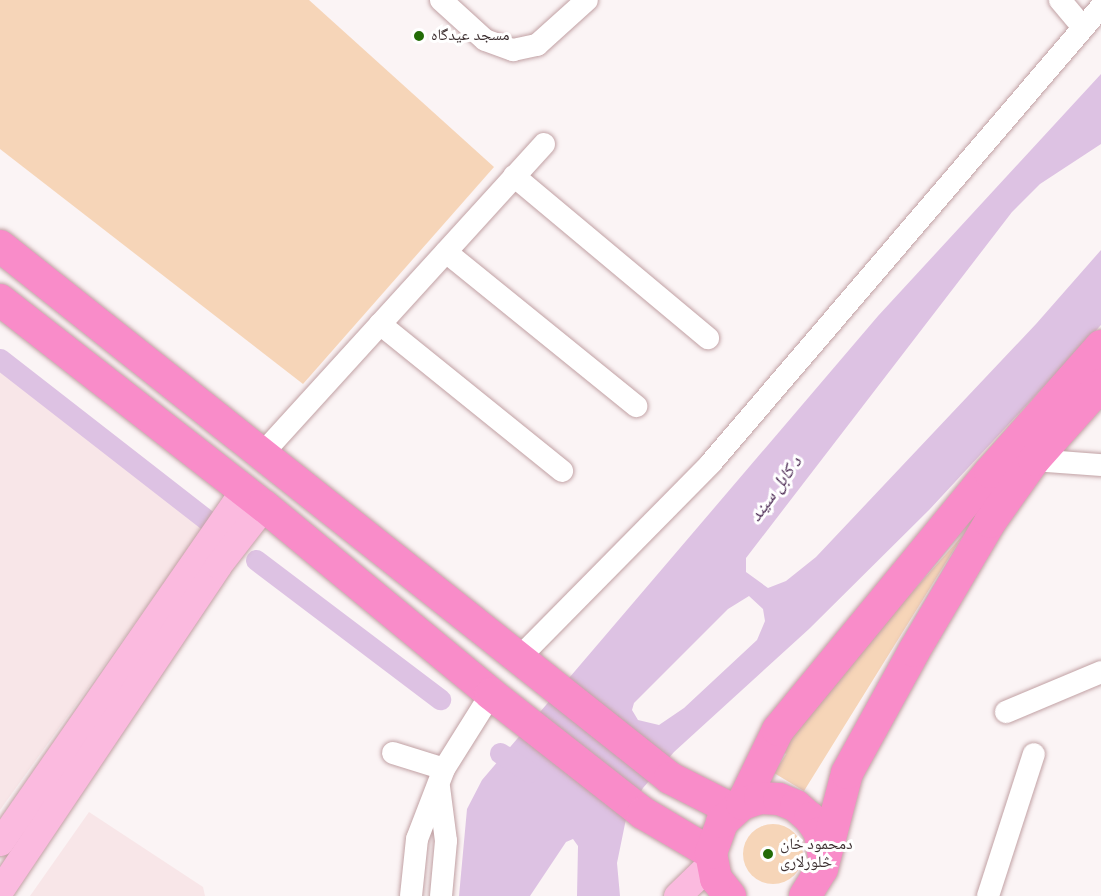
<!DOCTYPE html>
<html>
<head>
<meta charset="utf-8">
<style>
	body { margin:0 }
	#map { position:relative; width:1101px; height:896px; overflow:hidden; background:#fbf4f5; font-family:Overpass,"Noto Naskh Arabic",sans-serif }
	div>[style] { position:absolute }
	.built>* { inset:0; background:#f8e6e8 }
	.green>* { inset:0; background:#f6d5b8 }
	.round { border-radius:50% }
	.water>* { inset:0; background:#ddc2e3 }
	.canal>* { height:21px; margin:-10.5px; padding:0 10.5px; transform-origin:10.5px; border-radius:10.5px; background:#ddc2e3 }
	.roads { filter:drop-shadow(0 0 2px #c1a1a4) drop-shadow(0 0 2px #c1a1a4) }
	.minor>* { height:22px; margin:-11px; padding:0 11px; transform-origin:11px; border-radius:11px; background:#fff }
	.major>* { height:27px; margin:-13.5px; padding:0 13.5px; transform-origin:13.5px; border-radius:13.5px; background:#fbbadf }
	.highway>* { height:32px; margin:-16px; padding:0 16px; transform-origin:16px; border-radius:16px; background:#f98cc9 }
	.dots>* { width:16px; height:16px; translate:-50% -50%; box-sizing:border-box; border:3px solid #fff; border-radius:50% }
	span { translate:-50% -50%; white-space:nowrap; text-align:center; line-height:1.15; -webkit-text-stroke:6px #fff; paint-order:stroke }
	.poi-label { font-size:16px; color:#3d3031 }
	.left { translate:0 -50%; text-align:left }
	.water-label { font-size:18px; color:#46234e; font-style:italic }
</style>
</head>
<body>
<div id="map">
	<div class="built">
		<div style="clip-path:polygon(0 371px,203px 528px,0 810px)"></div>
		<div style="clip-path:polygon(89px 812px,203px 887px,205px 896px,30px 896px)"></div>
	</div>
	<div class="green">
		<div style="clip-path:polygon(0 0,309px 0,494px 167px,303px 384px,0 149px)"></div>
		<div style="clip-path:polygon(963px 535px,804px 791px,774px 773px,786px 754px,775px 746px)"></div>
		<div class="round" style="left:743px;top:824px;width:60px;height:60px"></div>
	</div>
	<div class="water">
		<div style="clip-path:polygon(evenodd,1101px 74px,1101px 144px,1040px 184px,1012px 212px,746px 558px,746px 572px,768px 588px,786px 581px,816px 557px,1036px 324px,1101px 250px,1101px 325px,929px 510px,809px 629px,674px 752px,643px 788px,626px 819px,617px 863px,620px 896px,577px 896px,578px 846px,573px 839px,566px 842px,530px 896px,459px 896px,467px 809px,482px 780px,878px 316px,1101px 74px,749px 596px,763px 609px,765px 621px,757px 640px,684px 708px,659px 725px,638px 720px,632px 710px,634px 703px,728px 609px,749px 596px)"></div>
	</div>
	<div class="canal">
		<div style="left:0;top:359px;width:267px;rotate:37.9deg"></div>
		<div style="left:256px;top:560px;width:231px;rotate:37.1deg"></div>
		<div style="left:500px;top:753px;width:35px;rotate:33deg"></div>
	</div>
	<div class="roads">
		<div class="minor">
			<div style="left:441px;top:0;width:59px;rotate:42.3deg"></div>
			<div style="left:485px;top:40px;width:30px;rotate:20deg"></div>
			<div style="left:513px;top:50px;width:25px;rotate:-12deg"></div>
			<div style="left:537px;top:45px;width:67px;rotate:-42deg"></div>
			<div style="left:1060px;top:0;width:35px;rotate:50deg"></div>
			<div style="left:514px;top:176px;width:253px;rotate:39.9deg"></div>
			<div style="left:446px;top:252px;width:245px;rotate:39deg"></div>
			<div style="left:380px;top:324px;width:234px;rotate:38.9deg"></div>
			<div style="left:262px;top:454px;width:419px;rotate:-47.7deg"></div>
			<div style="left:1034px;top:460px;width:67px;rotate:4.3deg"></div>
			<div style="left:518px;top:659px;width:275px;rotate:-45.4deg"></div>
			<div style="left:711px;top:463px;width:600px;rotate:-49.46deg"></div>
			<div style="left:1006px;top:712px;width:103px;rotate:-22.8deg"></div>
			<div style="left:393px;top:753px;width:53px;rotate:17.4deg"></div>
			<div style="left:439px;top:787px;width:54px;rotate:82.6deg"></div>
			<div style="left:446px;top:841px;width:55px;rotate:95.2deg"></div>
			<div style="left:411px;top:896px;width:57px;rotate:-84deg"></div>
			<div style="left:417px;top:839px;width:75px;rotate:-68.9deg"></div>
			<div style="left:444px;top:769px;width:89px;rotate:-57.9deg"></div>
			<div style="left:988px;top:896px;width:149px;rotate:-72.1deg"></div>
		</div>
		<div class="major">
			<div style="left:0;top:842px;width:428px;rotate:-55.3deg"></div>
			<div style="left:0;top:890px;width:391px;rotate:-56.1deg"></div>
			<div style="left:218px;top:565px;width:75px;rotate:-52.1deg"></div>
			<div style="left:677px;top:896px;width:47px;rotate:-44.1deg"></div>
		</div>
		<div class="highway">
			<div style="left:0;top:246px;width:856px;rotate:38.45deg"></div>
			<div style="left:670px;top:778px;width:71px;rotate:26.9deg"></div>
			<div style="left:0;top:300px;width:335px;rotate:38deg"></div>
			<div style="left:264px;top:506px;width:295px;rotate:39.6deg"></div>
			<div style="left:491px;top:694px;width:193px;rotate:38.1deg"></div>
			<div style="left:643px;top:813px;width:79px;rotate:30.5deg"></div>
			<div style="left:742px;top:804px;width:82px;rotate:-64.1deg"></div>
			<div style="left:778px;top:730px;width:334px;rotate:-50.6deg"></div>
			<div style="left:990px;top:472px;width:168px;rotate:-48.6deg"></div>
			<div style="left:730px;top:896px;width:22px;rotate:-129deg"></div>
			<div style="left:716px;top:879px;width:26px;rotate:-101deg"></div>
			<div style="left:711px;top:853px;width:33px;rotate:-70deg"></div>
			<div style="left:722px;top:822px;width:27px;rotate:-42deg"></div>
			<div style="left:742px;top:804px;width:19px;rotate:-18deg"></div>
			<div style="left:760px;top:798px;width:19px;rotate:3deg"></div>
			<div style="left:779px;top:799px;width:18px;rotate:22deg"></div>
			<div style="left:796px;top:806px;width:18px;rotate:41deg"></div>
			<div style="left:810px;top:818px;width:18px;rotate:56deg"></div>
			<div style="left:820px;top:833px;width:19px;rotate:81deg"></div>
			<div style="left:805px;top:896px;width:32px;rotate:-58deg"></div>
			<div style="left:822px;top:869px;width:99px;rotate:-75.4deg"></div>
			<div style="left:847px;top:773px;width:139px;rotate:-61.2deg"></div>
			<div style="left:914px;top:651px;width:150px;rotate:-59.5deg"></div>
			<div style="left:990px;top:522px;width:76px;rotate:-54.6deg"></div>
			<div style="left:1034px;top:460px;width:101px;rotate:-48.2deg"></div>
		</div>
	</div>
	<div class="dots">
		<div style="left:419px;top:36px;background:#236b07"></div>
		<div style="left:768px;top:854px;background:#236b07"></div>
	</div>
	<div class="poi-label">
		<span class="left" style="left:431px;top:36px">مسجد عیدگاه</span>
		<span class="left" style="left:780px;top:854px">دمحمود خان<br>څلورلاری</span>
	</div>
	<div class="water-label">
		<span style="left:777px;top:490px;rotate:-54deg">د کابل سيند</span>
	</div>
</div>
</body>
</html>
